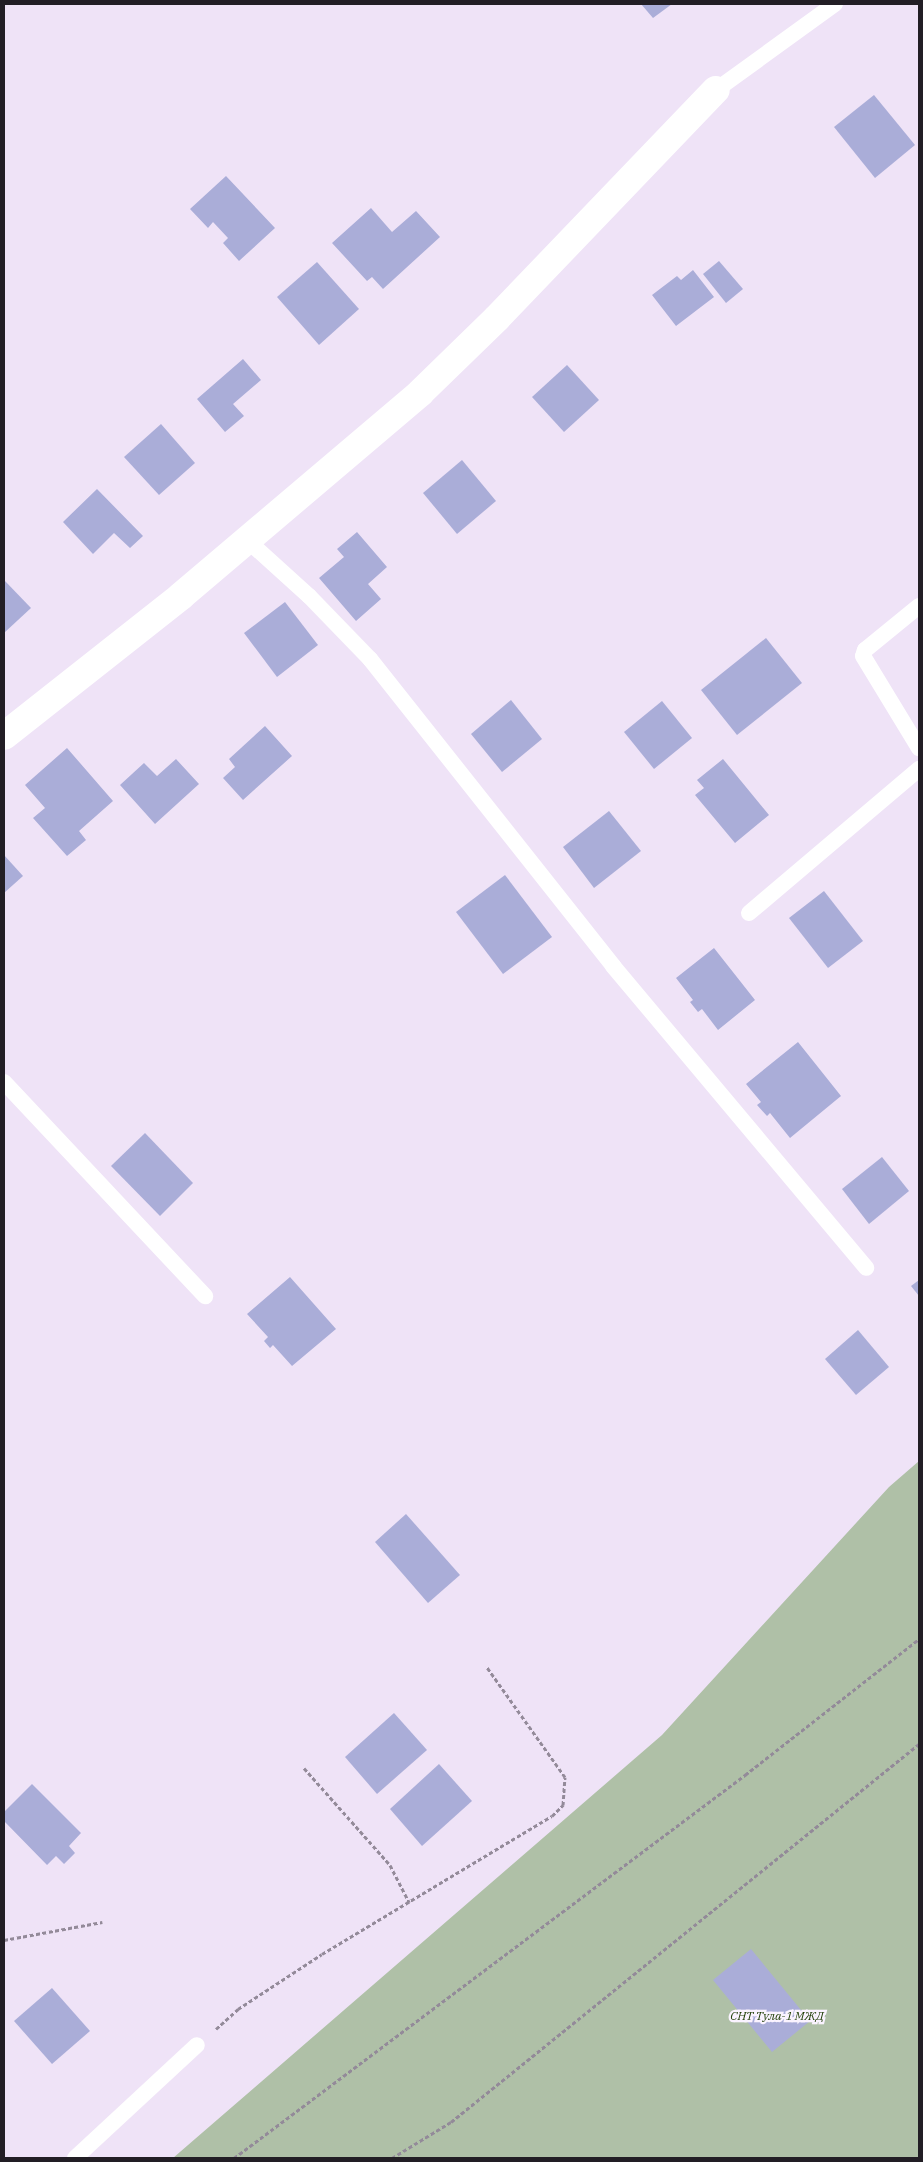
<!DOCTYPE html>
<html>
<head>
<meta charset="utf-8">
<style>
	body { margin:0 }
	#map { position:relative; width:923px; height:2162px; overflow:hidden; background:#efe3f7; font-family:"IBM Plex Serif",serif }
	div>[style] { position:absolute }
	.green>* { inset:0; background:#afc0a7 }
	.building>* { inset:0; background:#aaadd8 }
	.path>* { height:3px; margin-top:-1.5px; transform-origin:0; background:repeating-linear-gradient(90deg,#938a99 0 4px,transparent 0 6.5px) }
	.service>* { height:16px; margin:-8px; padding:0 8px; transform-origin:8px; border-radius:8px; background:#fff }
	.minor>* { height:28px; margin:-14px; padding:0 14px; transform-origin:14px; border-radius:14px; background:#fff }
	span { translate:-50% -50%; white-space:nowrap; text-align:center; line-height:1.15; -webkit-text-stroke:4.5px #faf3ff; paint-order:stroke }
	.park-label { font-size:12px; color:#1c3b00; font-style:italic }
	.frame { position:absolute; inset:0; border:5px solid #221e25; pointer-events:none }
</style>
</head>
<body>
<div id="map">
	<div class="green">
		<div style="clip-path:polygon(919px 1461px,919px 2158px,173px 2158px,662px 1735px,889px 1487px)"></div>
	</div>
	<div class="building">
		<div style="clip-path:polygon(641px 4px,672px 4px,653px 18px)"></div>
		<div style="clip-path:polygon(874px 95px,915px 145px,875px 178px,834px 127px)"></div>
		<div style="clip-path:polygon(226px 176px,275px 228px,239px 261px,223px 243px,228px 238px,213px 222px,208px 228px,190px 209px)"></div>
		<div style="clip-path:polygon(371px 208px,392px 232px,416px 211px,440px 237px,383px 289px,372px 277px,367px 281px,332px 243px)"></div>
		<div style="clip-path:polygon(719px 261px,743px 289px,726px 303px,703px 274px)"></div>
		<div style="clip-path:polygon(317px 262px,359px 309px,319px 345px,277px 297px)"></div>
		<div style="clip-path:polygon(693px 270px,714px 297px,676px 326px,652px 295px,677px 276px,681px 280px)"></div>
		<div style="clip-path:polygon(243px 359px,261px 380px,233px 404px,244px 416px,225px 432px,197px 399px)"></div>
		<div style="clip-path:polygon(567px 365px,599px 400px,564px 432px,532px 397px)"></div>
		<div style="clip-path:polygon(161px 424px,195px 463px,159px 495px,124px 457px)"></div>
		<div style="clip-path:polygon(462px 460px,496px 501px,457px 534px,423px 493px)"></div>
		<div style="clip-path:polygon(97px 489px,143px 536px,130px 548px,114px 533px,93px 554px,63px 522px)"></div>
		<div style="clip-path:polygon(357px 532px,387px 567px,368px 584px,381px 599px,356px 621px,319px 578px,344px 557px,337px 549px)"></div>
		<div style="clip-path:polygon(5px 581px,31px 608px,4px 633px,4px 582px)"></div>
		<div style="clip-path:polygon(285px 602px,318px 645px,277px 677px,244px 633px)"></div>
		<div style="clip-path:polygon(766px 638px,802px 683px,737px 735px,701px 690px)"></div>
		<div style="clip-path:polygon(511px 700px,542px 739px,502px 772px,471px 734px)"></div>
		<div style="clip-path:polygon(662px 701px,692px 738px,654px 769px,624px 732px)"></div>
		<div style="clip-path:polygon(265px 726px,292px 756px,243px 800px,223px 778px,235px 767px,229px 759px)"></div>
		<div style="clip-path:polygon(67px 748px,113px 801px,79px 831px,86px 840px,67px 856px,33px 818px,45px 808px,25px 785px)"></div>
		<div style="clip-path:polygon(176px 759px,199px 784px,155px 824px,120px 785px,144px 763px,157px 776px)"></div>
		<div style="clip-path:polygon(723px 759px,769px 815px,735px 843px,695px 795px,704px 788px,697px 780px)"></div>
		<div style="clip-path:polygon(609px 811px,641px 851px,594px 888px,563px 847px)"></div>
		<div style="clip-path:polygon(4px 855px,23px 876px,4px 893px)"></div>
		<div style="clip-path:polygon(505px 875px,552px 937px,503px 974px,456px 912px)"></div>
		<div style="clip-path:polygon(824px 891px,863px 941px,828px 968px,789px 918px)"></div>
		<div style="clip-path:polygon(714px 948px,755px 1000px,718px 1030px,702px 1009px,698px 1012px,690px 1002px,693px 1000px,676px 978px)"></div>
		<div style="clip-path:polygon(798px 1042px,841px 1096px,790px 1138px,770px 1113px,767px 1116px,757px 1105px,761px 1102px,746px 1084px)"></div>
		<div style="clip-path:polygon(145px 1133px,193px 1183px,160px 1216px,111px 1166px)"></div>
		<div style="clip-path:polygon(882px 1157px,909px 1191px,869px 1224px,842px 1189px)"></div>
		<div style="clip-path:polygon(290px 1277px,336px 1329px,292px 1366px,273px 1345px,270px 1348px,264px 1341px,268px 1337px,247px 1314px)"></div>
		<div style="clip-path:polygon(919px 1280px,919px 1296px,911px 1286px)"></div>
		<div style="clip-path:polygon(858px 1330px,889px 1367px,856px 1395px,825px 1359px)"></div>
		<div style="clip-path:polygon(406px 1514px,460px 1575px,428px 1603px,375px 1542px)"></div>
		<div style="clip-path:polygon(394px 1713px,427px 1750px,377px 1794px,345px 1757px)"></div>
		<div style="clip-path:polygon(439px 1764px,472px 1801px,422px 1846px,390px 1809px)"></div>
		<div style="clip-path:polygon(32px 1784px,81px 1833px,69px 1846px,75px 1853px,64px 1864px,56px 1856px,47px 1865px,4px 1821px,4px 1812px)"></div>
		<div style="clip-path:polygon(751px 1949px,810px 2021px,772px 2052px,713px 1980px)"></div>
		<div style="clip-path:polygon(52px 1988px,90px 2031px,52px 2064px,14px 2021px)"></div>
	</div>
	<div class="path">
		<div style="left:304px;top:1768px;width:130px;rotate:48.4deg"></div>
		<div style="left:390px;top:1865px;width:42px;rotate:62.8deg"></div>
		<div style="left:4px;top:1940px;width:100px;rotate:-10.4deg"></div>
		<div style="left:216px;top:2029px;width:30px;rotate:-42deg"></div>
		<div style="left:238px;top:2009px;width:100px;rotate:-33.2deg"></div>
		<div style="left:322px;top:1954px;width:268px;rotate:-31deg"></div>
		<div style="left:552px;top:1816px;width:16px;rotate:-45deg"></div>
		<div style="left:563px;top:1805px;width:28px;rotate:-86deg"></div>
		<div style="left:565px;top:1777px;width:136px;rotate:-125.4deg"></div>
		<div style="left:234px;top:2158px;width:639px;rotate:-36.85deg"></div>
		<div style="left:745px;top:1775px;width:221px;rotate:-38deg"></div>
		<div style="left:392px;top:2158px;width:69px;rotate:-31.4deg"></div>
		<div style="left:451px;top:2122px;width:602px;rotate:-38.93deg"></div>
	</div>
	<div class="service">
		<div style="left:716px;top:90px;width:147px;rotate:-35.9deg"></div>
		<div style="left:247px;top:540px;width:84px;rotate:42.1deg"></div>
		<div style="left:309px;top:596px;width:88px;rotate:45.9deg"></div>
		<div style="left:370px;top:659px;width:392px;rotate:51.6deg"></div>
		<div style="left:613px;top:966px;width:394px;rotate:50deg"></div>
		<div style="left:919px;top:606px;width:70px;rotate:140.8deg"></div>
		<div style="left:865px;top:650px;width:6px;rotate:108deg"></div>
		<div style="left:863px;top:656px;width:108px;rotate:58.7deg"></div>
		<div style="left:749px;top:913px;width:223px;rotate:-40.3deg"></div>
		<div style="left:4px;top:1082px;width:294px;rotate:46.8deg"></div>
		<div style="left:75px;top:2158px;width:166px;rotate:-42.8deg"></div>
	</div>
	<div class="minor">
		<div style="left:4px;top:736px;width:226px;rotate:-38.3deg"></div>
		<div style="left:181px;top:596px;width:314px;rotate:-40.3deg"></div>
		<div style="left:420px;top:393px;width:107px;rotate:-44.2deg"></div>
		<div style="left:497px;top:318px;width:316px;rotate:-46.2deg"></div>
	</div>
	<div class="park-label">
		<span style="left:777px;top:2016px">СНТ Тула-1 МЖД</span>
	</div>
	<div class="frame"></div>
</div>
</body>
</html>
